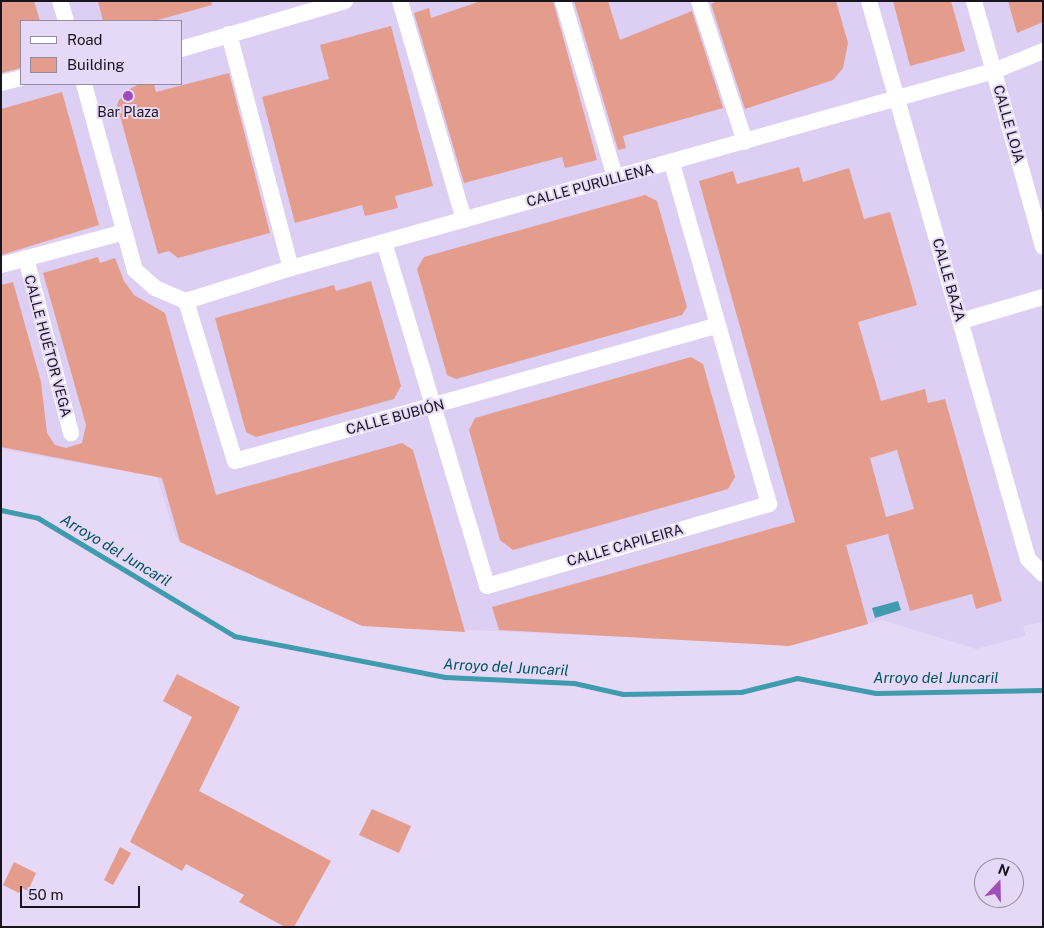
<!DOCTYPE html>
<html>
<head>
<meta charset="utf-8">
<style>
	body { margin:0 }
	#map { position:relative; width:1044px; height:928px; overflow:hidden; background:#e6d9f7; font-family:"Public Sans",sans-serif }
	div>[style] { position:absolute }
	.built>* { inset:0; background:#ddcef3 }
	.water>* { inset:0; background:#419bae }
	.stream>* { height:5px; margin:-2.5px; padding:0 2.5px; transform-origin:2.5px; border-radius:2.5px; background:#419bae }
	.building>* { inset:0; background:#e49c8d }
	.minor>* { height:16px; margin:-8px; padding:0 8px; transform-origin:8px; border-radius:8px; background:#fff }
	.dots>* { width:14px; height:14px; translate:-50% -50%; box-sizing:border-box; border:2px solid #e6d9f7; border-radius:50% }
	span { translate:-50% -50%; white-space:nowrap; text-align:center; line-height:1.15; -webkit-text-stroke:4px #e6d9f7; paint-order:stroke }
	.poi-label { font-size:14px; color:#19151f }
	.street-label { font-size:14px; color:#19151f }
	.water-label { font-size:15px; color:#005361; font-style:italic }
	.frame { position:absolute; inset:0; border:2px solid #19151f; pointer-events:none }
	.legend { position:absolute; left:20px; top:20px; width:162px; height:65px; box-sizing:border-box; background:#e6d9f7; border:1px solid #948ba1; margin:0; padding:6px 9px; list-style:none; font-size:15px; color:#19151f }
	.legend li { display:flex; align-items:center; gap:10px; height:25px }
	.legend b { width:25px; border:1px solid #948ba1 }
	.north { position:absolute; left:974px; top:858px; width:50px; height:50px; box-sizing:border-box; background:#e6d9f7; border:1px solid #948ba1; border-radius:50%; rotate:21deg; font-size:14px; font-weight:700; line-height:20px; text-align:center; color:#19151f }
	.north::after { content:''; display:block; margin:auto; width:18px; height:22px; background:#a04cbb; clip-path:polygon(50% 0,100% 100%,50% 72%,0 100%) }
	.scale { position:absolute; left:20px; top:886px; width:120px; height:22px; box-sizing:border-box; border:2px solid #19151f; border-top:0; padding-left:6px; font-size:15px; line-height:18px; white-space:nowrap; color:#19151f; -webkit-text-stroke:4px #e6d9f7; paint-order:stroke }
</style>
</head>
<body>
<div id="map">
	<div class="built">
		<div style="clip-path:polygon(evenodd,1px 1px,1043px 1px,1043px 622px,1023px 626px,1026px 636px,976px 649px,882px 620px,795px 645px,364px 625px,176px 538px,157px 477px,1px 449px,1px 1px,21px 21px,181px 21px,181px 84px,21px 84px,21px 21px)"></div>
	</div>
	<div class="water">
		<div style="clip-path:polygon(898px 601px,901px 610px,875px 618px,872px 608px)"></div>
	</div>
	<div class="stream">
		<div style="left:1px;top:510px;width:38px;rotate:12deg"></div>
		<div style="left:38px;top:518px;width:229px;rotate:31deg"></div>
		<div style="left:234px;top:636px;width:215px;rotate:11deg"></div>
		<div style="left:445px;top:677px;width:129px;rotate:2.7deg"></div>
		<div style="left:574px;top:683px;width:50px;rotate:12.7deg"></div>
		<div style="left:623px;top:694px;width:118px;rotate:-1deg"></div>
		<div style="left:741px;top:692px;width:58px;rotate:-14deg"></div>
		<div style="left:797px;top:678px;width:80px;rotate:10.8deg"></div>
		<div style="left:876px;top:693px;width:167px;rotate:-1deg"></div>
	</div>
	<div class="building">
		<div style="clip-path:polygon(1px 1px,34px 1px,40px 21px,21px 21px,21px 68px,1px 73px)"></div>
		<div style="clip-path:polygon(98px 1px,211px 1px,212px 5px,154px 21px,103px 21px)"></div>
		<div style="clip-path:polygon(481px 1px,553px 1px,597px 160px,565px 168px,562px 157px,464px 183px,414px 13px,429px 8px,431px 18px)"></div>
		<div style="clip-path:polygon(574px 1px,608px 1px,620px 40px,692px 11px,723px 108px,623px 136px,626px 148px,618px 150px)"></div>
		<div style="clip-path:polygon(718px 1px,836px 1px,848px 43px,843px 68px,833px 80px,745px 109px,711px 4px)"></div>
		<div style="clip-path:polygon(893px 1px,951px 1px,965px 51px,910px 66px)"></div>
		<div style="clip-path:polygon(1008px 1px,1043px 1px,1043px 22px,1017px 33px)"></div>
		<div style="clip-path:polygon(391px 26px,433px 186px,395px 196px,398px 208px,365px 216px,362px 205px,295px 223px,262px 97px,329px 79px,320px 45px)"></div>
		<div style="clip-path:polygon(229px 73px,270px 233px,178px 258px,169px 251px,158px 254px,117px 105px,119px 100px,128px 90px,139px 84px,154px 84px,156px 92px)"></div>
		<div style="clip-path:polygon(62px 92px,99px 225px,1px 255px,1px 109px)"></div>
		<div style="clip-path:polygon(evenodd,799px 167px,803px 182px,849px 168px,864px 219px,890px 212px,917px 305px,858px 322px,881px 401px,925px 389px,928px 403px,945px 399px,1002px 601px,976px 609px,972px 594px,910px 611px,888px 534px,846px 545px,868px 624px,789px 646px,499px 630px,492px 607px,795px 522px,699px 181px,733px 171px,737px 184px,799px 167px,897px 450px,914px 509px,886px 517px,870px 458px,897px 450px)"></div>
		<div style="clip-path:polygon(645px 195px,657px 201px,687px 307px,682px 315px,456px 379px,447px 375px,417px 269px,424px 257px)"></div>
		<div style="clip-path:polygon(98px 257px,100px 263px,115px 258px,124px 281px,134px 295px,165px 313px,216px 495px,402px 443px,413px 450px,465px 632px,362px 626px,180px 542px,162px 478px,1px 447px,1px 285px,13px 282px,41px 382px,47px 433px,55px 445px,66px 448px,82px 443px,86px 425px,43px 273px)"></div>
		<div style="clip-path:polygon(371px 281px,401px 386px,394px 399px,256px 437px,246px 432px,215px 318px,334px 285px,336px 291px)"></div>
		<div style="clip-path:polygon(691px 357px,703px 364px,728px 453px,735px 477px,728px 489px,513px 550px,500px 540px,469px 430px,475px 418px)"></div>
		<div style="clip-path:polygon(177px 674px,240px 707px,199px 791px,331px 861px,294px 927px,285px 927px,239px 902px,244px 895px,186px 864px,182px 871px,130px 842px,192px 717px,163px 701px)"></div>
		<div style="clip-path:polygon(372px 809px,411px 826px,399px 853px,359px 835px)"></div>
		<div style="clip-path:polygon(120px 847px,131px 853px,113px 885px,104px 880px)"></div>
		<div style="clip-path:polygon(14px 862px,36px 873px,28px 891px,22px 888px,19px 893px,3px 885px)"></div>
	</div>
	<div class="minor">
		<div style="left:60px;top:1px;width:21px;rotate:73deg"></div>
		<div style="left:400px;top:1px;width:228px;rotate:73.7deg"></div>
		<div style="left:563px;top:1px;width:184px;rotate:73.5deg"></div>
		<div style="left:699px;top:1px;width:148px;rotate:71.9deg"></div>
		<div style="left:869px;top:1px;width:580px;rotate:74.1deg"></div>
		<div style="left:1028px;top:559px;width:21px;rotate:45deg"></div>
		<div style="left:974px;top:1px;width:255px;rotate:74.3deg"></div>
		<div style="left:229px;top:34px;width:242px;rotate:75.2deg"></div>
		<div style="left:181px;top:49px;width:171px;rotate:-16.3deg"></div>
		<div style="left:1px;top:83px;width:21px;rotate:-14deg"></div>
		<div style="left:84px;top:84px;width:193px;rotate:74.7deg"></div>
		<div style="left:135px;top:270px;width:27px;rotate:42deg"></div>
		<div style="left:155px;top:288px;width:34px;rotate:23deg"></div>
		<div style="left:384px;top:242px;width:359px;rotate:73.3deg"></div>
		<div style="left:487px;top:586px;width:294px;rotate:-16.2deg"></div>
		<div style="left:769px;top:504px;width:355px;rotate:-105.9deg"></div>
		<div style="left:26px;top:258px;width:181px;rotate:75.6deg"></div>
		<div style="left:1px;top:265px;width:128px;rotate:-14.9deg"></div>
		<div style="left:186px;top:301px;width:110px;rotate:-17.4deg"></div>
		<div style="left:291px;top:268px;width:730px;rotate:-15.65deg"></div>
		<div style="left:994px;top:71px;width:53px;rotate:-22.2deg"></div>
		<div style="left:186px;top:301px;width:167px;rotate:73deg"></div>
		<div style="left:235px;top:461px;width:500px;rotate:-15.7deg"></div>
		<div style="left:961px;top:321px;width:85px;rotate:-16.3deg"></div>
	</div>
	<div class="dots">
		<div style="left:128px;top:96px;background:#a04cbb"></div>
	</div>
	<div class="poi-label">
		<span style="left:128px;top:112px">Bar Plaza</span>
	</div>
	<div class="street-label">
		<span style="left:1009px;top:124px;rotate:74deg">CALLE LOJA</span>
		<span style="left:590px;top:185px;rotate:-15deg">CALLE PURULLENA</span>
		<span style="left:949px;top:280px;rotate:74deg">CALLE BAZA</span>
		<span style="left:48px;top:346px;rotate:75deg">CALLE HUÉTOR VEGA</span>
		<span style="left:395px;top:417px;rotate:-15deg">CALLE BUBIÓN</span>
		<span style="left:625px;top:545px;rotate:-16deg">CALLE CAPILEIRA</span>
	</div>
	<div class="water-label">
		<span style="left:116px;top:550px;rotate:31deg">Arroyo del Juncaril</span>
		<span style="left:506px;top:667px;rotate:3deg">Arroyo del Juncaril</span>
		<span style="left:936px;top:678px">Arroyo del Juncaril</span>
	</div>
	<div class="frame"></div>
	<ul class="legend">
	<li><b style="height:6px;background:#fff"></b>Road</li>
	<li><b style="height:14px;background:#e49c8d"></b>Building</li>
	</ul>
	<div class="north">N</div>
	<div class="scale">50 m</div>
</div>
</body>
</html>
